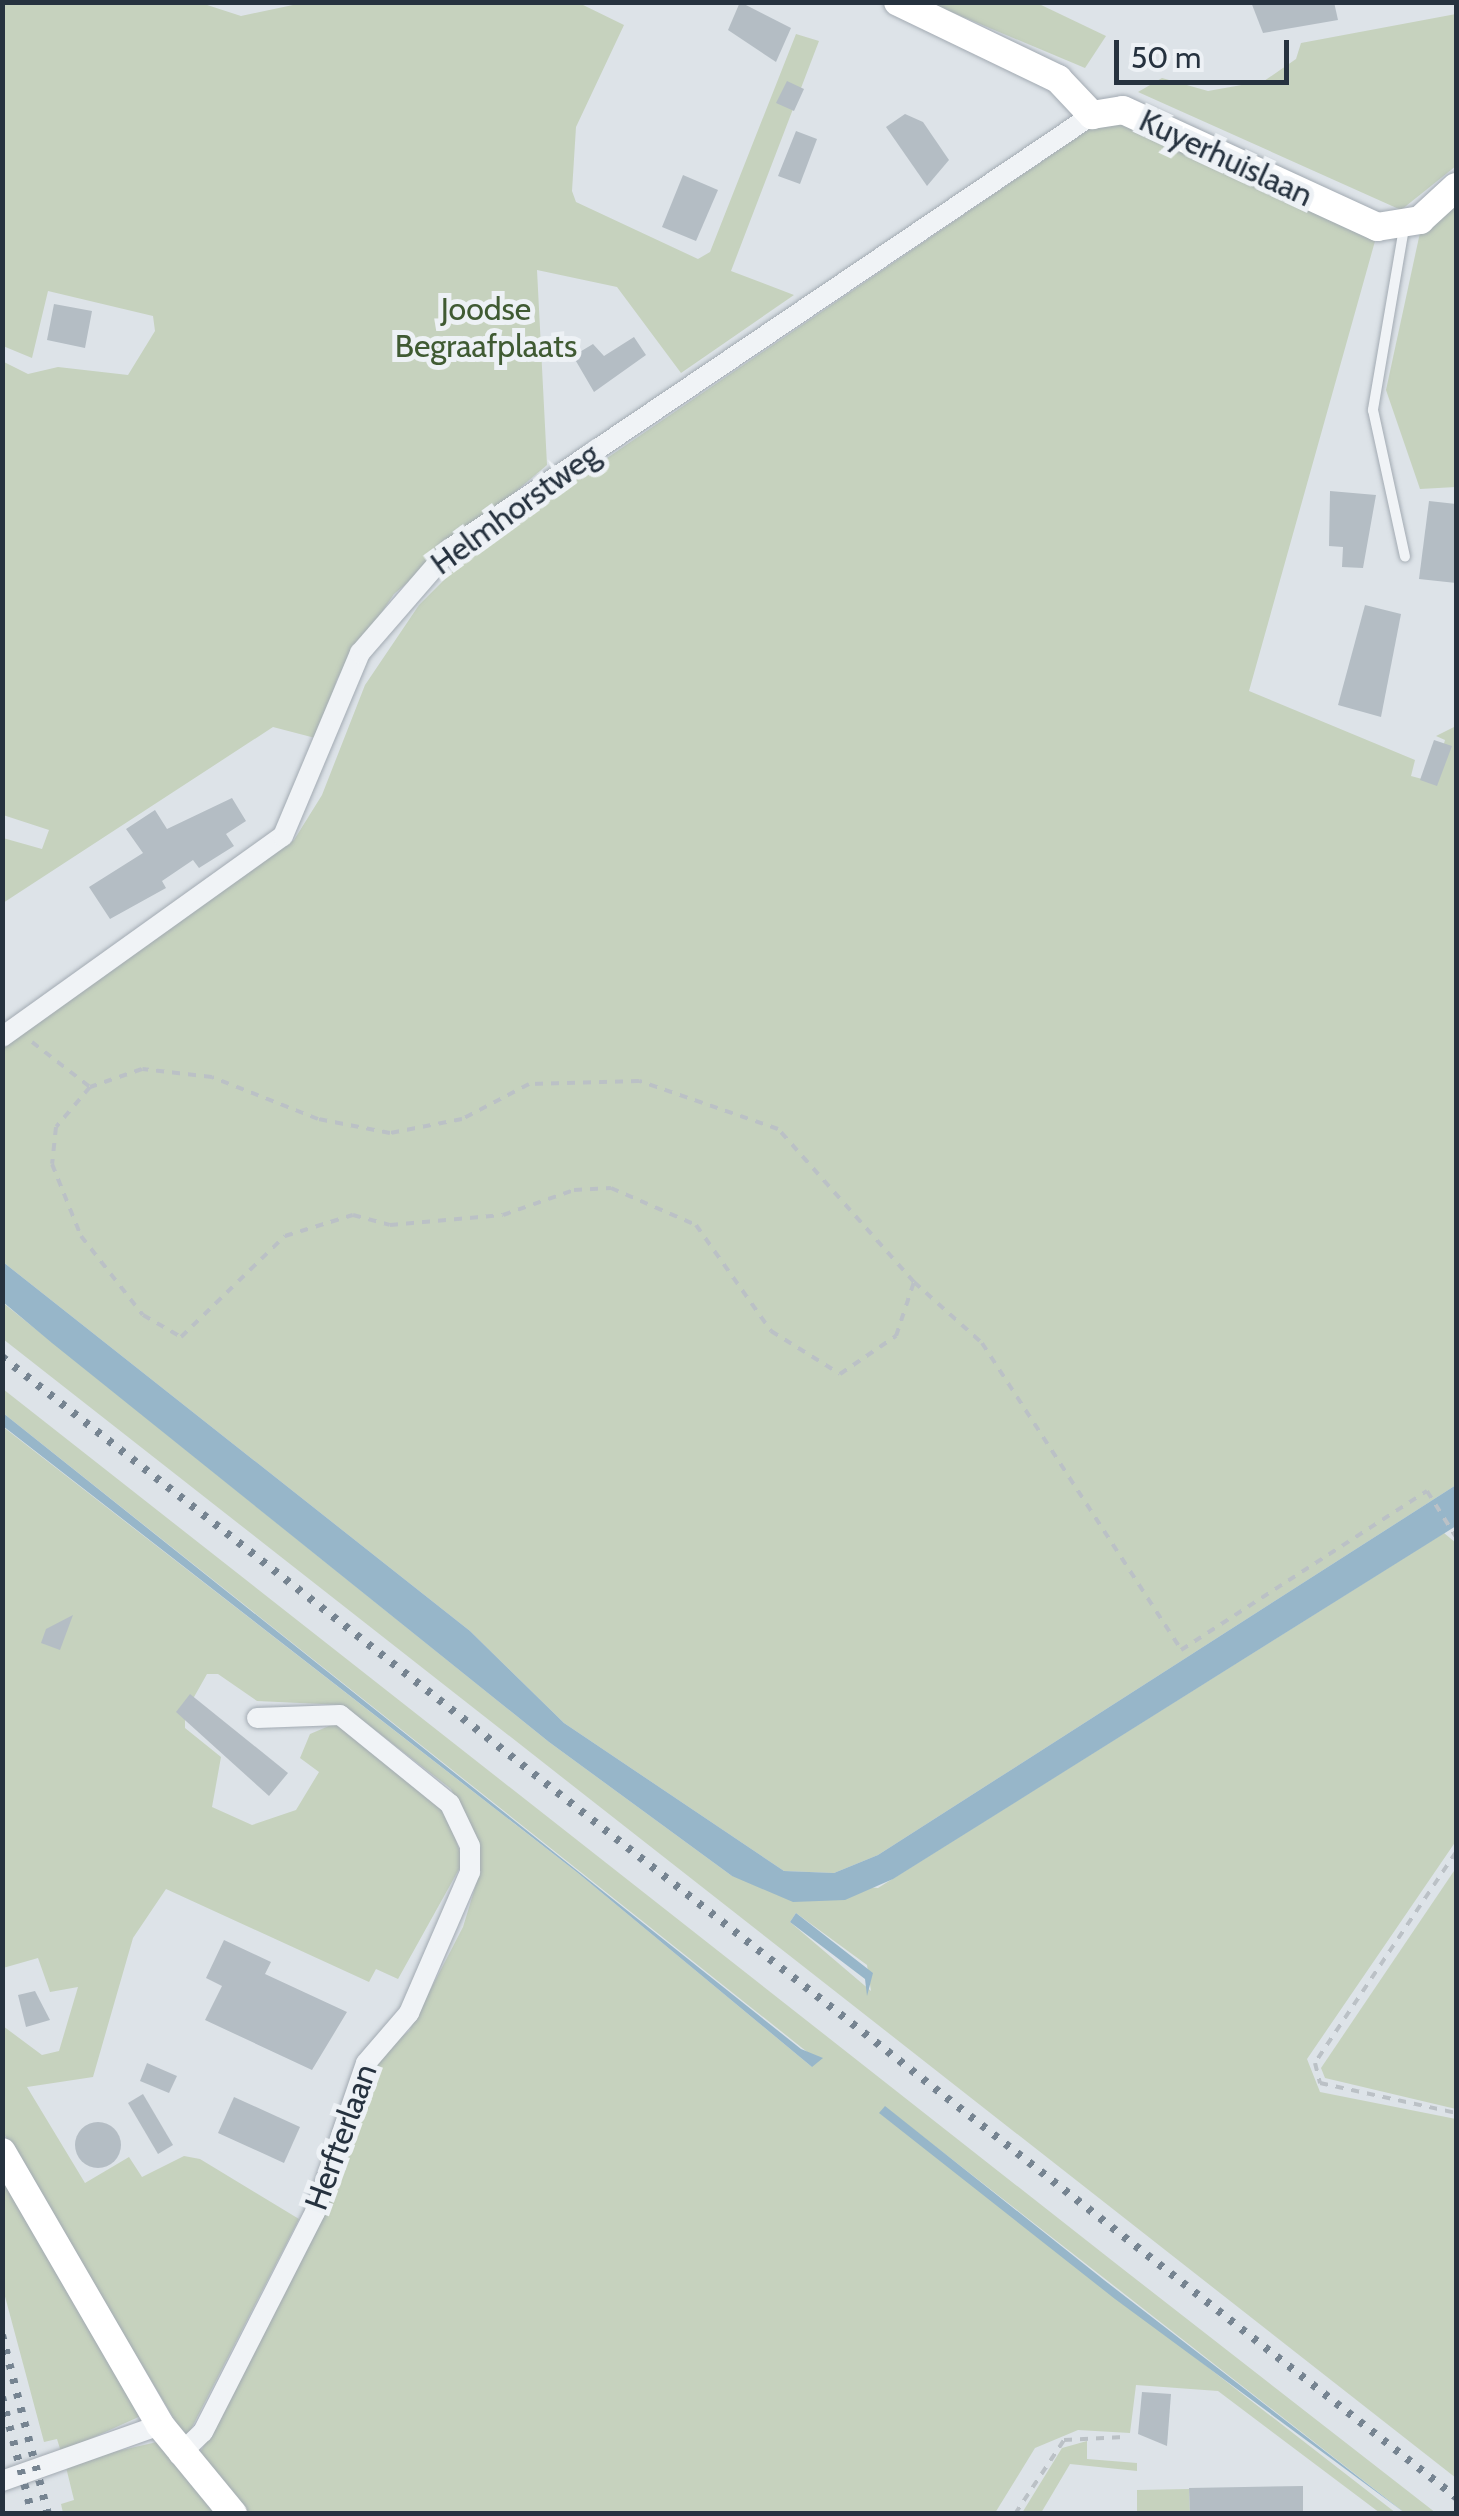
<!DOCTYPE html>
<html>
<head>
<meta charset="utf-8">
<style>
	body { margin:0 }
	#map { position:relative; width:1459px; height:2516px; overflow:hidden; background:#dde3e8; font-family:Cabin,sans-serif }
	div>[style] { position:absolute }
	.green>* { inset:0; background:#c6d2be }
	.water>* { inset:0; background:#97b6c9 }
	.building>* { inset:0; background:#b4bdc4 }
	.round { border-radius:50% }
	.path>* { height:4px; margin-top:-2px; transform-origin:0; background:repeating-linear-gradient(90deg,#bbc1c6 0 8px,transparent 0 16px) }
	.roads { filter:drop-shadow(0 0 2px #a2aab2) drop-shadow(0 0 2px #a2aab2) }
	.lane>* { height:10px; margin:-5px; padding:0 5px; transform-origin:5px; border-radius:5px; background:#f0f3f6 }
	.street>* { height:20px; margin:-10px; padding:0 10px; transform-origin:10px; border-radius:10px; background:#f0f3f6 }
	.secondary>* { height:28px; margin:-14px; padding:0 14px; transform-origin:14px; border-radius:14px; background:#fff }
	.rail>* { height:8px; margin-top:-4px; transform-origin:0; background:repeating-linear-gradient(90deg,#768491 0 5px,transparent 0 15px) }
	span { translate:-50% -50%; white-space:nowrap; text-align:center; line-height:1.15; -webkit-text-stroke:10px #edf1f5; paint-order:stroke }
	.street-label { font-size:32px; color:#26323f }
	.park-label { font-size:32px; color:#405b33 }
	.frame { position:absolute; inset:0; border:5px solid #26323f; pointer-events:none }
	.scale { position:absolute; left:1114px; top:40px; width:175px; height:45px; box-sizing:border-box; border:5px solid #26323f; border-top:0; padding-left:12px; font-size:30px; line-height:35px; white-space:nowrap; color:#26323f; -webkit-text-stroke:8px #edf1f5; paint-order:stroke }
</style>
</head>
<body>
<div id="map">
	<div class="green">
		<div style="clip-path:polygon(307px 2px,579px 3px,624px 25px,576px 127px,572px 191px,576px 202px,698px 259px,710px 252px,796px 34px,819px 41px,731px 271px,794px 295px,681px 373px,617px 287px,537px 270px,547px 465px,394px 594px,337px 679px,319px 739px,273px 727px,3px 903px,3px 838px,42px 849px,49px 830px,3px 815px,2px 361px,28px 374px,58px 367px,128px 375px,155px 331px,153px 316px,48px 291px,32px 358px,3px 346px,3px 3px,201px 3px,241px 16px)"></div>
		<div style="clip-path:polygon(930px 3px,1037px 3px,1106px 36px,1085px 68px)"></div>
		<div style="clip-path:polygon(1456px 14px,1456px 166px,1401px 210px,1138px 92px,1162px 78px,1208px 91px,1264px 81px,1296px 59px,1301px 43px)"></div>
		<div style="clip-path:polygon(1097px 124px,1126px 124px,1377px 234px,1249px 691px,1415px 760px,1411px 776px,1433px 782px,1445px 740px,1436px 736px,1456px 726px,1456px 1485px,878px 1855px,834px 1873px,784px 1871px,564px 1723px,470px 1631px,3px 1262px,2px 1048px,294px 840px,322px 795px,365px 685px,419px 605px,478px 546px)"></div>
		<div style="clip-path:polygon(1456px 200px,1456px 487px,1420px 489px,1386px 390px,1421px 228px)"></div>
		<div style="clip-path:polygon(evenodd,2px 1302px,549px 1742px,732px 1876px,878px 1888px,1444px 1533px,1456px 1543px,1456px 1841px,1307px 2059px,1320px 2092px,1456px 2119px,1456px 2478px,3px 1339px,2px 1302px,796px 1913px,867px 1965px,871px 1991px,790px 1922px,796px 1913px)"></div>
		<div style="clip-path:polygon(3px 1389px,1119px 2266px,1436px 2513px,1405px 2513px,885px 2107px,880px 2113px,1396px 2513px,1380px 2513px,1218px 2391px,1136px 2385px,1130px 2433px,1078px 2430px,1035px 2448px,995px 2513px,248px 2513px,199px 2455px,307px 2247px,383px 2051px,409px 2031px,463px 1927px,477px 1881px,475px 1836px,451px 1789px,343px 1705px,257px 1701px,218px 1674px,207px 1674px,185px 1713px,185px 1728px,221px 1757px,212px 1807px,252px 1825px,296px 1810px,319px 1772px,300px 1758px,310px 1734px,336px 1723px,447px 1812px,463px 1862px,398px 1979px,376px 1969px,369px 1982px,166px 1889px,133px 1938px,93px 2077px,27px 2087px,85px 2183px,129px 2157px,142px 2177px,184px 2156px,200px 2159px,299px 2219px,186px 2439px,3px 2132px,3px 2026px,42px 2055px,59px 2051px,78px 1987px,50px 1992px,38px 1958px,3px 1968px,2px 1426px,578px 1873px,812px 2067px,811px 2055px,3px 1413px)"></div>
		<div style="clip-path:polygon(1456px 1868px,1456px 2109px,1325px 2078px,1321px 2068px)"></div>
		<div style="clip-path:polygon(2px 2167px,143px 2415px,61px 2452px,57px 2439px,44px 2442px,3px 2289px)"></div>
		<div style="clip-path:polygon(1087px 2441px,1087px 2459px,1137px 2463px,1137px 2471px,1070px 2464px,1041px 2513px,1022px 2513px,1062px 2448px)"></div>
		<div style="clip-path:polygon(157px 2442px,222px 2513px,63px 2513px,61px 2504px,74px 2500px,65px 2463px)"></div>
		<div style="clip-path:polygon(1189px 2489px,1190px 2513px,1137px 2514px,1137px 2490px)"></div>
	</div>
	<div class="water">
		<div style="clip-path:polygon(3px 1262px,470px 1631px,564px 1723px,784px 1871px,834px 1873px,878px 1855px,1456px 1485px,1456px 1526px,893px 1879px,845px 1900px,793px 1902px,732px 1876px,549px 1742px,52px 1343px,3px 1302px)"></div>
		<div style="clip-path:polygon(3px 1413px,801px 2049px,823px 2058px,812px 2067px,578px 1873px,3px 1426px)"></div>
		<div style="clip-path:polygon(796px 1913px,873px 1973px,867px 1996px,865px 1979px,790px 1922px)"></div>
		<div style="clip-path:polygon(885px 2106px,1104px 2280px,1405px 2513px,1115px 2299px,879px 2113px)"></div>
	</div>
	<div class="building">
		<div style="clip-path:polygon(740px 2px,791px 28px,776px 62px,728px 30px)"></div>
		<div style="clip-path:polygon(1251px 2px,1334px 2px,1338px 20px,1263px 33px)"></div>
		<div style="clip-path:polygon(787px 81px,804px 89px,794px 111px,776px 103px)"></div>
		<div style="clip-path:polygon(905px 114px,923px 122px,949px 160px,927px 186px,886px 127px)"></div>
		<div style="clip-path:polygon(796px 131px,817px 139px,800px 184px,778px 176px)"></div>
		<div style="clip-path:polygon(683px 175px,718px 190px,696px 241px,662px 227px)"></div>
		<div style="clip-path:polygon(54px 304px,92px 311px,85px 348px,47px 340px)"></div>
		<div style="clip-path:polygon(634px 337px,646px 355px,594px 392px,573px 356px,593px 344px,604px 356px)"></div>
		<div style="clip-path:polygon(1330px 491px,1376px 495px,1363px 568px,1342px 567px,1343px 547px,1329px 546px)"></div>
		<div style="clip-path:polygon(1429px 501px,1456px 504px,1456px 583px,1419px 579px)"></div>
		<div style="clip-path:polygon(1365px 605px,1401px 614px,1381px 717px,1338px 705px)"></div>
		<div style="clip-path:polygon(1434px 740px,1452px 746px,1437px 786px,1420px 780px)"></div>
		<div style="clip-path:polygon(232px 798px,246px 821px,226px 834px,234px 846px,199px 868px,193px 860px,162px 881px,166px 888px,110px 919px,89px 887px,143px 853px,126px 829px,155px 810px,167px 829px)"></div>
		<div style="clip-path:polygon(73px 1615px,60px 1650px,41px 1643px,46px 1629px)"></div>
		<div style="clip-path:polygon(190px 1694px,288px 1773px,269px 1796px,176px 1712px)"></div>
		<div style="clip-path:polygon(224px 1940px,271px 1962px,265px 1974px,347px 2012px,312px 2070px,205px 2020px,222px 1986px,206px 1978px)"></div>
		<div style="clip-path:polygon(35px 1991px,50px 2020px,26px 2027px,18px 1995px)"></div>
		<div style="clip-path:polygon(147px 2063px,177px 2076px,169px 2093px,140px 2081px)"></div>
		<div style="clip-path:polygon(143px 2094px,173px 2145px,158px 2154px,128px 2103px)"></div>
		<div style="clip-path:polygon(234px 2097px,300px 2127px,284px 2163px,218px 2133px)"></div>
		<div class="round" style="left:75px;top:2122px;width:46px;height:46px"></div>
		<div style="clip-path:polygon(1142px 2392px,1171px 2394px,1167px 2446px,1138px 2434px)"></div>
		<div style="clip-path:polygon(1303px 2486px,1303px 2514px,1190px 2514px,1189px 2488px)"></div>
	</div>
	<div class="path">
		<div style="left:32px;top:1042px;width:73px;rotate:37.8deg"></div>
		<div style="left:914px;top:1282px;width:205px;rotate:-131.6deg"></div>
		<div style="left:778px;top:1129px;width:147px;rotate:-160.9deg"></div>
		<div style="left:639px;top:1081px;width:110px;rotate:178.4deg"></div>
		<div style="left:529px;top:1084px;width:76px;rotate:152.4deg"></div>
		<div style="left:462px;top:1119px;width:73px;rotate:169deg"></div>
		<div style="left:390px;top:1133px;width:73px;rotate:-169deg"></div>
		<div style="left:318px;top:1119px;width:114px;rotate:-158.4deg"></div>
		<div style="left:212px;top:1077px;width:70px;rotate:-173.5deg"></div>
		<div style="left:142px;top:1069px;width:55px;rotate:160.9deg"></div>
		<div style="left:90px;top:1087px;width:52px;rotate:130.4deg"></div>
		<div style="left:56px;top:1127px;width:37px;rotate:96deg"></div>
		<div style="left:52px;top:1164px;width:78px;rotate:68.1deg"></div>
		<div style="left:81px;top:1236px;width:100px;rotate:51.9deg"></div>
		<div style="left:143px;top:1315px;width:44px;rotate:30.1deg"></div>
		<div style="left:181px;top:1337px;width:145px;rotate:-44.2deg"></div>
		<div style="left:285px;top:1236px;width:71px;rotate:-17.2deg"></div>
		<div style="left:353px;top:1215px;width:38px;rotate:15deg"></div>
		<div style="left:390px;top:1225px;width:113px;rotate:-5.1deg"></div>
		<div style="left:503px;top:1215px;width:75px;rotate:-19.4deg"></div>
		<div style="left:574px;top:1190px;width:37px;rotate:-3deg"></div>
		<div style="left:611px;top:1188px;width:93px;rotate:23.5deg"></div>
		<div style="left:696px;top:1225px;width:130px;rotate:54.7deg"></div>
		<div style="left:771px;top:1331px;width:81px;rotate:31.9deg"></div>
		<div style="left:840px;top:1374px;width:68px;rotate:-34.2deg"></div>
		<div style="left:896px;top:1336px;width:57px;rotate:-71.6deg"></div>
		<div style="left:914px;top:1282px;width:91px;rotate:41.9deg"></div>
		<div style="left:982px;top:1343px;width:366px;rotate:57deg"></div>
		<div style="left:1181px;top:1650px;width:293px;rotate:-32.9deg"></div>
		<div style="left:1427px;top:1491px;width:54px;rotate:57.8deg"></div>
		<div style="left:1456px;top:1852px;width:254px;rotate:123.8deg"></div>
		<div style="left:1315px;top:2063px;width:21px;rotate:76deg"></div>
		<div style="left:1320px;top:2083px;width:139px;rotate:12.4deg"></div>
		<div style="left:1015px;top:2514px;width:89px;rotate:-56.5deg"></div>
		<div style="left:1064px;top:2440px;width:60px;rotate:-2.9deg"></div>
	</div>
	<div class="roads">
		<div class="lane">
			<div style="left:1404px;top:228px;width:185px;rotate:99.7deg"></div>
			<div style="left:1373px;top:410px;width:150px;rotate:77.7deg"></div>
		</div>
		<div class="street">
			<div style="left:2px;top:1037px;width:345px;rotate:-35.6deg"></div>
			<div style="left:283px;top:836px;width:199px;rotate:-67.2deg"></div>
			<div style="left:360px;top:653px;width:139px;rotate:-49.1deg"></div>
			<div style="left:451px;top:548px;width:774px;rotate:-34.04deg"></div>
			<div style="left:179px;top:2455px;width:33px;rotate:-44deg"></div>
			<div style="left:203px;top:2432px;width:247px;rotate:-63deg"></div>
			<div style="left:315px;top:2212px;width:157px;rotate:-71.1deg"></div>
			<div style="left:366px;top:2063px;width:66px;rotate:-49.3deg"></div>
			<div style="left:409px;top:2013px;width:154px;rotate:-66.6deg"></div>
			<div style="left:470px;top:1872px;width:26px;rotate:-90deg"></div>
			<div style="left:470px;top:1846px;width:47px;rotate:-115.5deg"></div>
			<div style="left:450px;top:1804px;width:141px;rotate:-141deg"></div>
			<div style="left:340px;top:1715px;width:83px;rotate:177.9deg"></div>
			<div style="left:2px;top:2481px;width:168px;rotate:-19.5deg"></div>
		</div>
		<div class="secondary">
			<div style="left:898px;top:2px;width:178px;rotate:25.7deg"></div>
			<div style="left:1058px;top:79px;width:50px;rotate:46.6deg"></div>
			<div style="left:1092px;top:115px;width:31px;rotate:-9deg"></div>
			<div style="left:1123px;top:110px;width:280px;rotate:24.7deg"></div>
			<div style="left:1377px;top:227px;width:44px;rotate:-9.2deg"></div>
			<div style="left:1420px;top:220px;width:49px;rotate:-42.5deg"></div>
			<div style="left:2px;top:2152px;width:315px;rotate:59.9deg"></div>
			<div style="left:160px;top:2425px;width:115px;rotate:50.6deg"></div>
		</div>
	</div>
	<div class="rail">
		<div style="left:2px;top:1357px;width:1848px;rotate:38.1deg"></div>
		<div style="left:2px;top:2335px;width:185px;rotate:75.6deg"></div>
		<div style="left:2px;top:2397px;width:121px;rotate:75.6deg"></div>
	</div>
	<div class="street-label">
		<span style="left:1226px;top:158px;rotate:25deg">Kuyerhuislaan</span>
		<span style="left:515px;top:509px;rotate:-36deg">Helmhorstweg</span>
		<span style="left:341px;top:2137px;rotate:-70deg">Herfterlaan</span>
	</div>
	<div class="park-label">
		<span style="left:486px;top:328px">Joodse<br>Begraafplaats</span>
	</div>
	<div class="frame"></div>
	<div class="scale">50 m</div>
</div>
</body>
</html>
